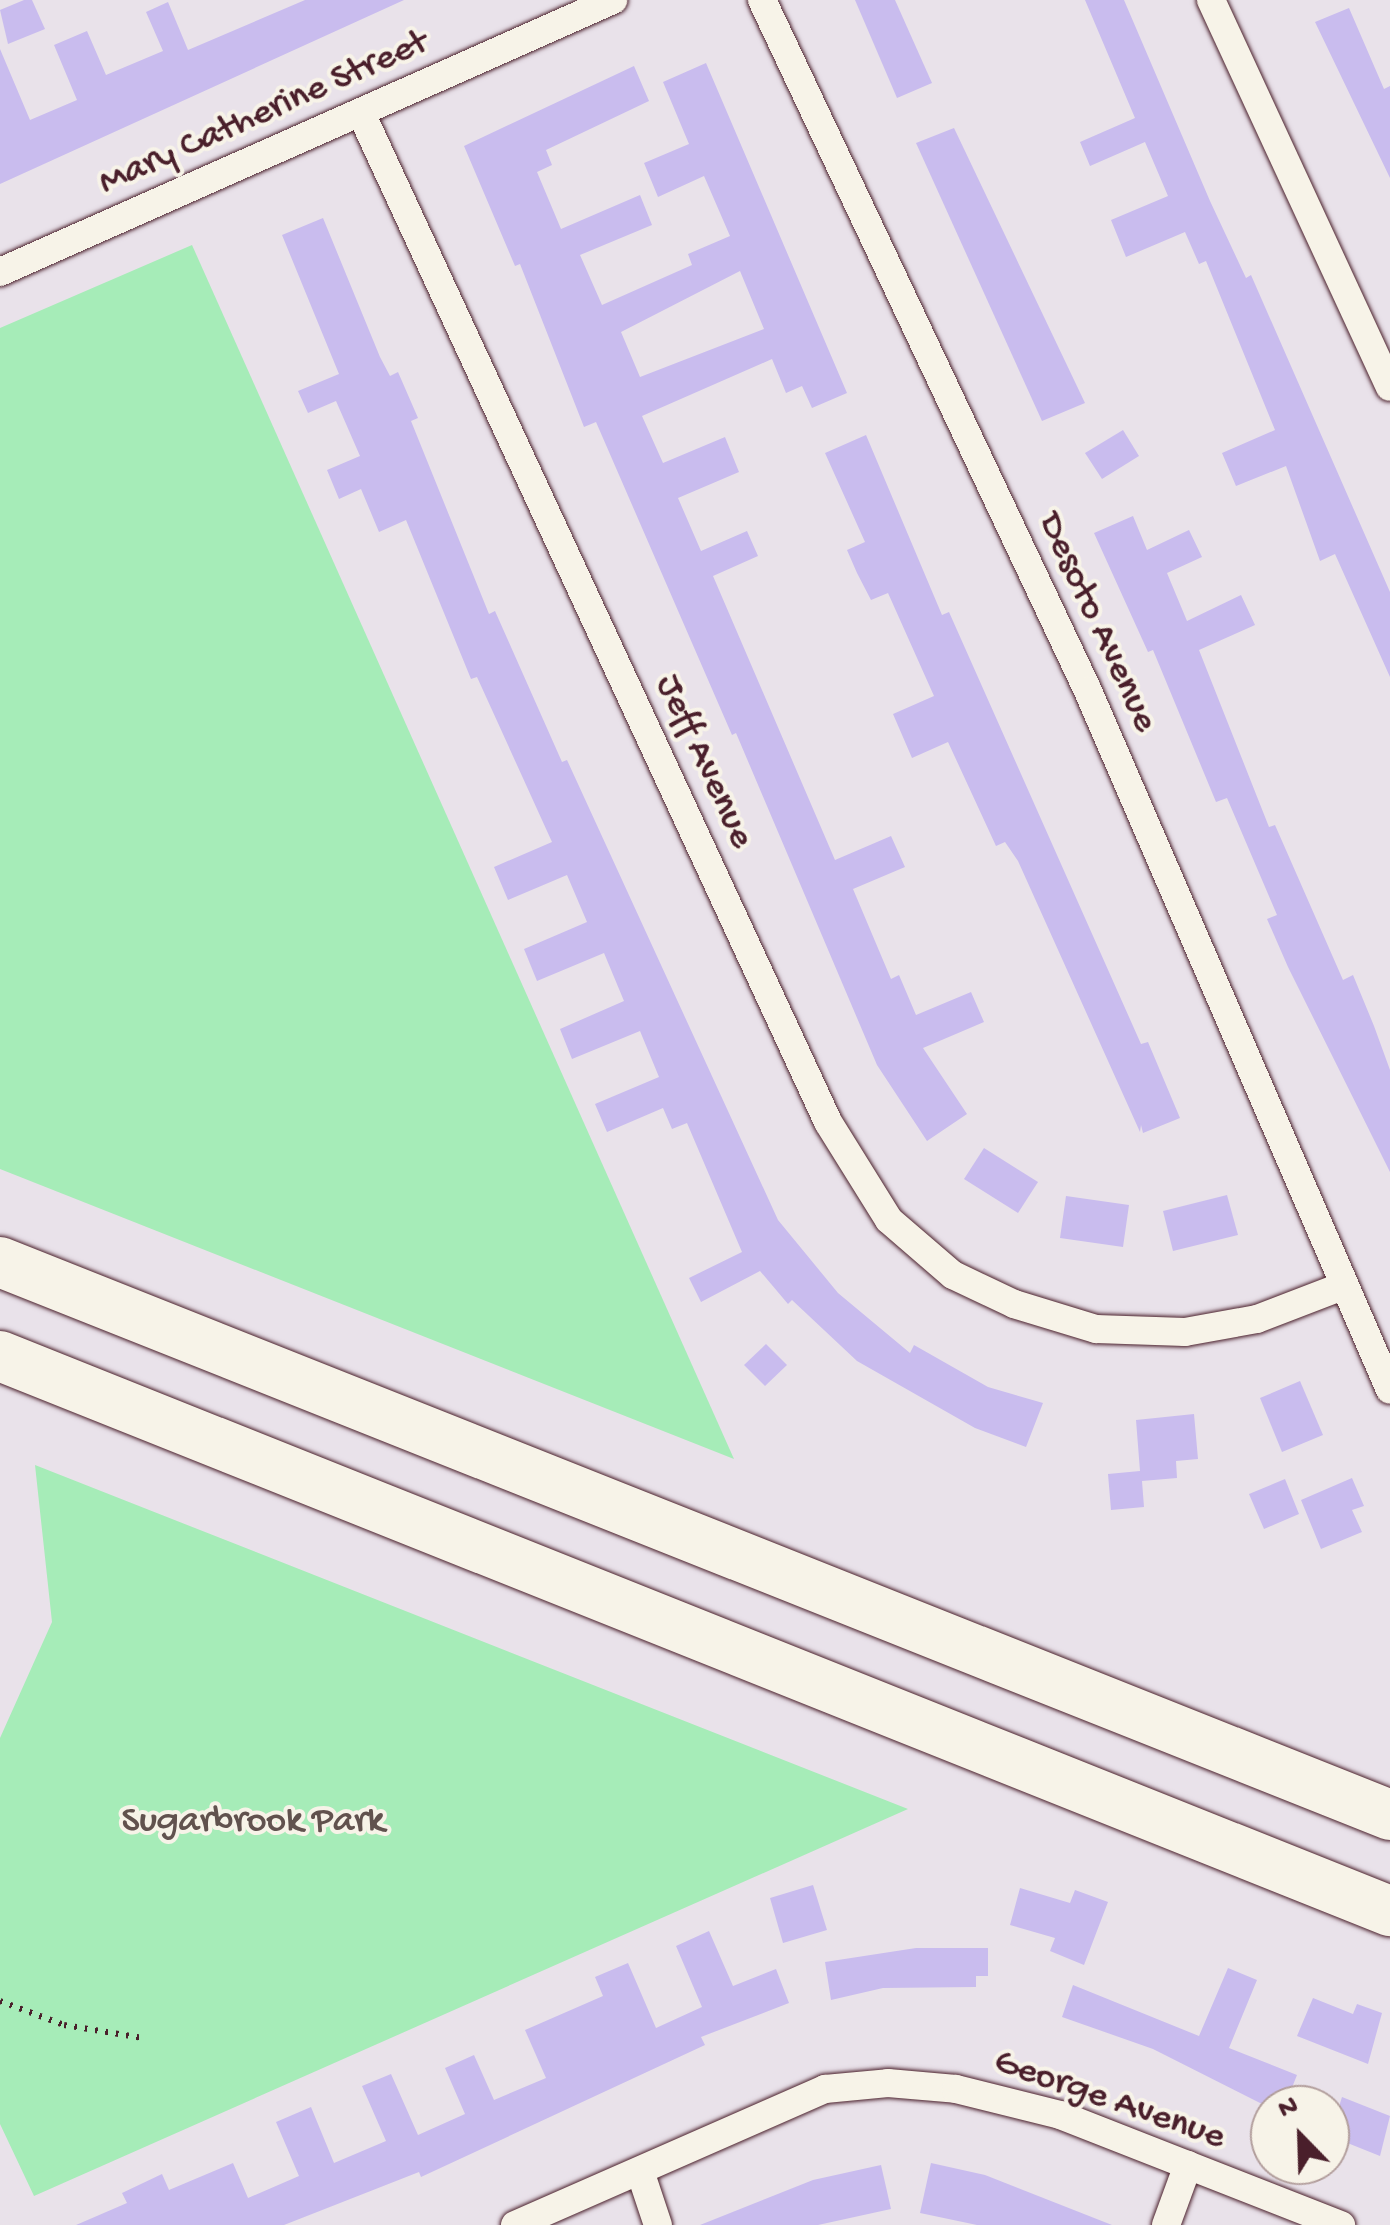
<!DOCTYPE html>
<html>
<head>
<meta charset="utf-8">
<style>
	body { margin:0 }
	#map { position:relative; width:1390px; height:2225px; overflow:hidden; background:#e9e2ea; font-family:"Gochi Hand",sans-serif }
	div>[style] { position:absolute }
	.green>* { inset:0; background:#a6ecb8 }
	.building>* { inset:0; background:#c9bcee }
	.path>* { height:6px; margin-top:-3px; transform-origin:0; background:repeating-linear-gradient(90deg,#4a1f2b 0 2.5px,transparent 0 10.5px) }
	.roads { filter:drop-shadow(0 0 2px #4a1f2b) drop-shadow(0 0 2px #4a1f2b) }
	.street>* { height:28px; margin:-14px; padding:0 14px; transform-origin:14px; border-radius:14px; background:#f7f3e8 }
	.highway>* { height:50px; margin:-25px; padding:0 25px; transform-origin:25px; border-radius:25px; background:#f7f3e8 }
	span { translate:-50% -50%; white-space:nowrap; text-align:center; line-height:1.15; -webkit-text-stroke:8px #f7f3e8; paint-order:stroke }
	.street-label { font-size:38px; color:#4a1f2b }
	.park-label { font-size:38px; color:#61524e }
	.north { position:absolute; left:1250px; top:2085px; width:100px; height:100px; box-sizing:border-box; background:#f7f3e8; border:2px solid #b29e9c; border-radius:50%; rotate:337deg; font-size:28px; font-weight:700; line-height:40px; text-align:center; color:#4a1f2b }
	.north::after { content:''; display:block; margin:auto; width:35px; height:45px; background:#4a1f2b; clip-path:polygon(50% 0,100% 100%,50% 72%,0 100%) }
</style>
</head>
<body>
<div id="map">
	<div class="green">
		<div style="clip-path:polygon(192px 245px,734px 1459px,0 1169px,0 328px)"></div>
		<div style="clip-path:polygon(35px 1465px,908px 1809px,34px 2196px,0 2124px,0 1738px,52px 1622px)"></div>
	</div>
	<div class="building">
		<div style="clip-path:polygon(24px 0,32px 0,45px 29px,8px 44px,0 10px)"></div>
		<div style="clip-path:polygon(305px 0,404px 0,0 184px,0 49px,30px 120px,77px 100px,54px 45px,87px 31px,106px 75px,163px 51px,146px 12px,168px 2px,188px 50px)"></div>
		<div style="clip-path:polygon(855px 0,895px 0,932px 83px,897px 98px)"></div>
		<div style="clip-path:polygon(1085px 0,1124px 0,1210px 201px,1246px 278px,1251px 275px,1390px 592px,1390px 677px,1335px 554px,1320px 561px,1286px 466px,1236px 486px,1222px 453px,1275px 430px,1206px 261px,1199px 264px,1185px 232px,1126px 257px,1111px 220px,1168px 196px,1145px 142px,1090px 166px,1080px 142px,1135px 118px)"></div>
		<div style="clip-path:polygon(1349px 8px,1384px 89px,1390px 86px,1390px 178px,1315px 22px)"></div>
		<div style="clip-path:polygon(evenodd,706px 63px,847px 393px,812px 408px,802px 386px,786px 393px,772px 359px,642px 416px,663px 463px,725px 437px,739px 472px,678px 498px,701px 551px,747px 531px,758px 556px,713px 576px,835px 860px,891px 836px,905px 867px,853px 889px,891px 979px,899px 975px,916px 1015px,971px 992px,984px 1022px,923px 1048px,967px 1114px,927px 1141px,877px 1065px,736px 733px,732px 735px,596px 422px,584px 427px,520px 264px,515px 266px,464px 146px,634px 66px,649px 101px,546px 150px,552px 165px,537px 172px,561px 229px,640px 195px,652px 225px,580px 255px,602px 305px,692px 265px,688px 254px,730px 236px,704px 176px,658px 197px,644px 163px,689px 144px,663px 82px,706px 63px,740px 271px,764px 329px,640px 377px,621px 332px,740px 271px)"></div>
		<div style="clip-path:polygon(954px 128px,1085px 403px,1042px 421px,916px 143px)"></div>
		<div style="clip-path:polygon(323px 218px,380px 357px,390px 376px,398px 372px,418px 418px,411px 421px,489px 614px,495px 611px,562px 762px,567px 760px,778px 1220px,838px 1293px,910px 1353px,914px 1345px,988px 1387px,1043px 1403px,1026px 1447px,975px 1428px,857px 1361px,792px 1300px,788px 1304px,760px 1271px,701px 1302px,689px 1278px,742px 1252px,687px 1123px,672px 1129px,663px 1108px,607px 1132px,595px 1104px,659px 1077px,640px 1031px,572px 1059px,560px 1029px,624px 1001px,604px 953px,537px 981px,524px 949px,587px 922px,567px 875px,508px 900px,494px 867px,552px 842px,477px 677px,471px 679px,406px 520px,379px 532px,361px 489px,339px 499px,327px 470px,360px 456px,336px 401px,308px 413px,298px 391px,339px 374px,282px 235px)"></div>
		<div style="clip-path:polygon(1123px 430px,1139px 456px,1102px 479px,1085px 453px)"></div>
		<div style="clip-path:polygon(866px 435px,942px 615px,949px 612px,1141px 1044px,1148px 1042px,1180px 1118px,1143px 1133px,1141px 1125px,1140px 1132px,1018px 861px,1005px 842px,996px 846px,948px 742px,912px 758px,893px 714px,934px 696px,888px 593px,871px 600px,857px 573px,847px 550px,865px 542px,825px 453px)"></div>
		<div style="clip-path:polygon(1133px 516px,1147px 550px,1189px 530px,1202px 557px,1167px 573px,1187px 621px,1241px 595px,1255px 625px,1199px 650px,1269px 827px,1275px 825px,1343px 980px,1353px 975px,1374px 1026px,1390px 1070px,1390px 1172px,1288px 967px,1267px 919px,1277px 915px,1227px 798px,1216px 802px,1153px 650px,1148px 652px,1094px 533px)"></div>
		<div style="clip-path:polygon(984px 1148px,1038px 1182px,1018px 1213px,964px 1179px)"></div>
		<div style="clip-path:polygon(1227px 1195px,1238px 1235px,1173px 1251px,1163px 1211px)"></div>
		<div style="clip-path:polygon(1066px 1196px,1129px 1205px,1123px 1247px,1060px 1238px)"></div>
		<div style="clip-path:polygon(766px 1344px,787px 1365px,765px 1386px,744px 1365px)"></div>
		<div style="clip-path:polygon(1300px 1381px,1323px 1435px,1282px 1452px,1260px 1398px)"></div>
		<div style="clip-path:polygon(1194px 1414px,1198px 1459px,1176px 1461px,1177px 1478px,1142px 1481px,1144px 1507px,1111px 1510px,1108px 1474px,1140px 1471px,1136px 1420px)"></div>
		<div style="clip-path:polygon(1352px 1478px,1364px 1506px,1352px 1510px,1362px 1532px,1321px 1549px,1301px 1500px)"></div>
		<div style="clip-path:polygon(1285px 1479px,1299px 1514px,1264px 1529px,1249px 1494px)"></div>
		<div style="clip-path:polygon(813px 1885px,827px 1930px,783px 1943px,770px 1898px)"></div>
		<div style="clip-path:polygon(1020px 1888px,1070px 1903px,1075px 1890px,1108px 1902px,1084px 1965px,1050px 1951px,1055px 1938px,1010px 1925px)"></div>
		<div style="clip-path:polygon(709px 1931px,733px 1986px,776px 1969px,789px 2003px,701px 2037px,705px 2045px,421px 2177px,419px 2172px,284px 2225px,76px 2225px,127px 2203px,122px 2193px,162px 2174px,169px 2190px,233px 2163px,248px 2198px,299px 2176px,276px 2122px,311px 2107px,334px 2163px,386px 2141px,362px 2086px,391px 2074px,418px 2135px,465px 2114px,445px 2068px,474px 2055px,494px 2100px,546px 2078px,525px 2030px,603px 1996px,595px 1977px,628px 1963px,656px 2028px,702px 2007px,676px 1946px)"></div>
		<div style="clip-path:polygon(916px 1948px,988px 1948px,988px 1976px,976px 1976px,976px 1987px,883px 1988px,831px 2000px,825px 1962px)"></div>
		<div style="clip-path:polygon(1228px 1968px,1257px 1980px,1229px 2048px,1297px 2075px,1285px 2105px,1264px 2105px,1153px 2049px,1062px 2017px,1073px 1985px,1199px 2036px)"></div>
		<div style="clip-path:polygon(1313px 1998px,1353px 2014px,1357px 2004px,1382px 2013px,1368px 2064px,1297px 2036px)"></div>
		<div style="clip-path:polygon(1342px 2097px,1390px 2116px,1380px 2156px,1330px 2136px)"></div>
		<div style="clip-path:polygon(931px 2163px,985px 2175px,1112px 2225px,977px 2225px,920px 2213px)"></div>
		<div style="clip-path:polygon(881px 2165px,891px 2209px,818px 2225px,700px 2225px,813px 2180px)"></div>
	</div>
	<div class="path">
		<div style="left:0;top:2001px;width:68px;rotate:20.6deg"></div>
		<div style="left:64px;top:2025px;width:80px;rotate:9.3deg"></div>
	</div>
	<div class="roads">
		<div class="street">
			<div style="left:762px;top:0;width:764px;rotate:64.74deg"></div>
			<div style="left:1088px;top:691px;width:761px;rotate:66.63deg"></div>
			<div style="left:1211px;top:0;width:426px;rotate:65.2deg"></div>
			<div style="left:361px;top:113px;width:1112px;rotate:65.16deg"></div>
			<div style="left:828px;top:1122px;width:115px;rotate:58.1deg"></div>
			<div style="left:889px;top:1220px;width:84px;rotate:40.7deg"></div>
			<div style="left:953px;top:1275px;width:68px;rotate:25.4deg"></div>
			<div style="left:1014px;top:1304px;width:86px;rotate:17deg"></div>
			<div style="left:1096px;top:1329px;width:89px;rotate:1.9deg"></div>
			<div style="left:1185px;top:1332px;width:73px;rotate:-10.2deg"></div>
			<div style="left:1257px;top:1319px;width:92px;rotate:-21deg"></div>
			<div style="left:0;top:272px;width:671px;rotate:-23.93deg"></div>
			<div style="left:640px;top:2171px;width:57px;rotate:71.6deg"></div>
			<div style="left:515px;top:2225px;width:339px;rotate:-23.7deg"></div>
			<div style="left:825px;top:2089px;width:63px;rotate:-5.4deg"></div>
			<div style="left:888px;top:2083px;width:68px;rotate:5deg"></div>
			<div style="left:956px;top:2089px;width:107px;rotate:14deg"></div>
			<div style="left:1060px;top:2115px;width:302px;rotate:21.4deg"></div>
			<div style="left:1166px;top:2225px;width:64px;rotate:-69.9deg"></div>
		</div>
		<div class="highway">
			<div style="left:0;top:1262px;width:1496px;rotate:21.69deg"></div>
			<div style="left:0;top:1356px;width:1497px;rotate:21.77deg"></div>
		</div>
	</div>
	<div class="street-label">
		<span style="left:264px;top:114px;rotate:-24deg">Mary Catherine Street</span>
		<span style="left:1096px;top:623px;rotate:65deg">Desoto Avenue</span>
		<span style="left:703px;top:762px;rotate:65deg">Jeff Avenue</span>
		<span style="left:1109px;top:2101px;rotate:19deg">George Avenue</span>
	</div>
	<div class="park-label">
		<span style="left:253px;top:1823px">Sugarbrook Park</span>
	</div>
	<div class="north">N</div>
</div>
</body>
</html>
